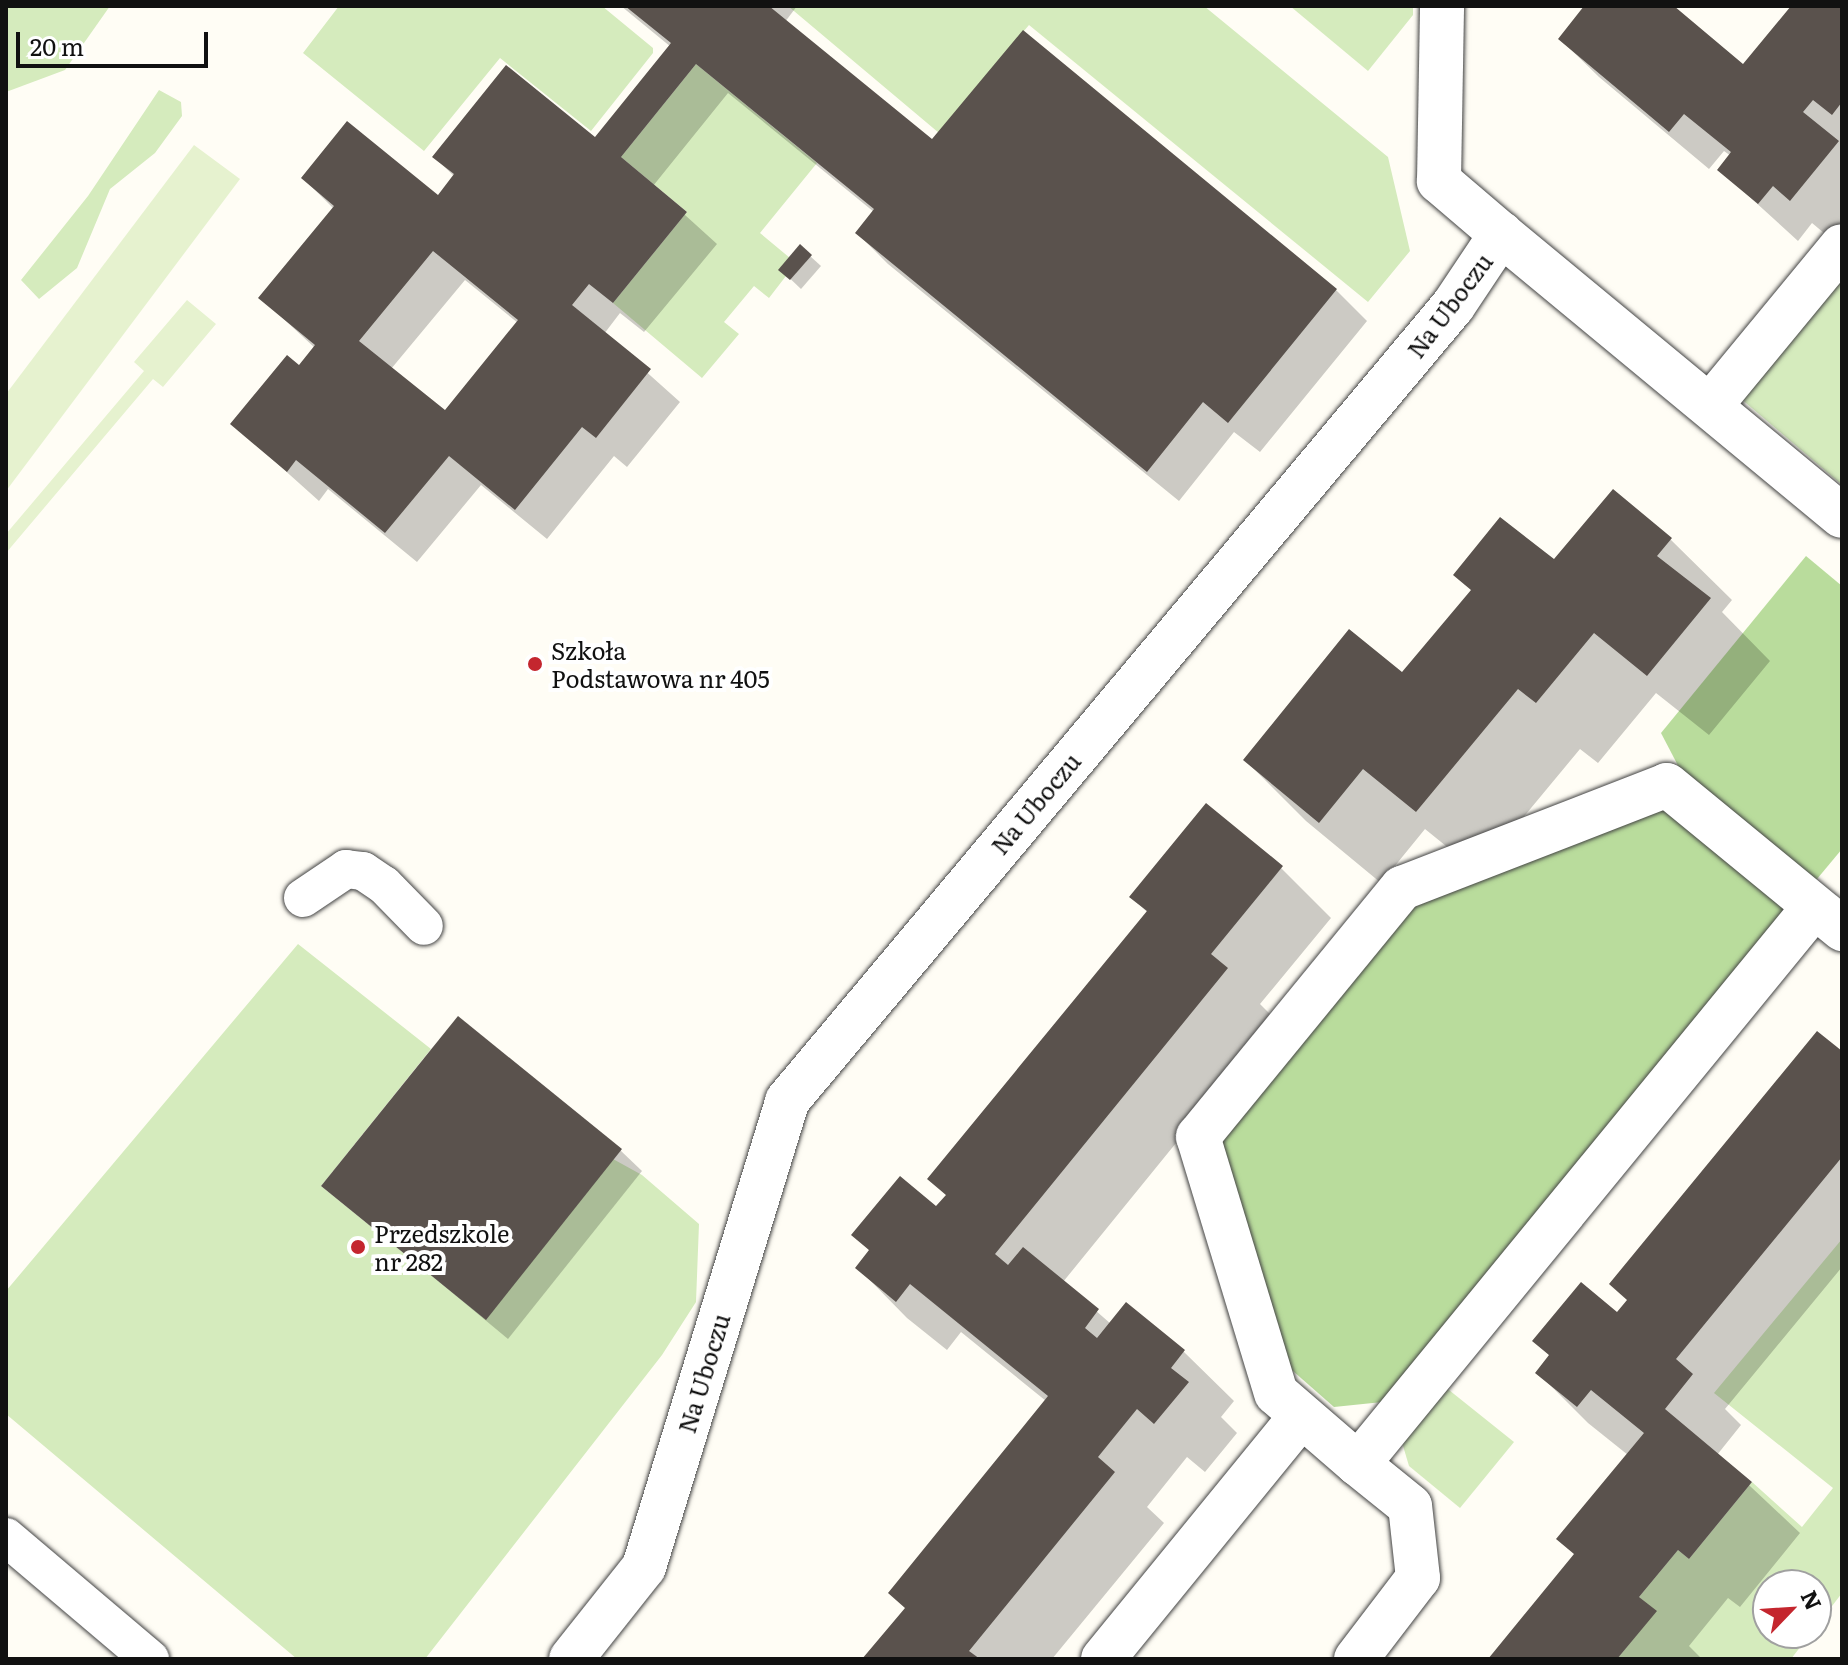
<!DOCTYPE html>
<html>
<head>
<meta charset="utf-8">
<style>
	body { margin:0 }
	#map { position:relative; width:1848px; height:1665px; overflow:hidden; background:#fffdf5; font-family:Literata,serif }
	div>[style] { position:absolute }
	.green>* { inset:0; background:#d5ebbd }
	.forest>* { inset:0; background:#b9dc9c }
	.pitch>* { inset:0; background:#e6f2cf }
	.shadow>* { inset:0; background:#0003 }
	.building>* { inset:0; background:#5a524d }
	.roads { filter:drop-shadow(0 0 2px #444) drop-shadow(0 0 2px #444) }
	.service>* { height:38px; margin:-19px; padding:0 19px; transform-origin:19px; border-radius:19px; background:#fff }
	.pedestrian>* { height:44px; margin:-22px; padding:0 22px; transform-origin:22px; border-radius:22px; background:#fff }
	.minor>* { height:44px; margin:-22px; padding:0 22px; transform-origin:22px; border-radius:22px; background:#fff }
	.dots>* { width:22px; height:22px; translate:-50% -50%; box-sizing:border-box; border:4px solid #fff; border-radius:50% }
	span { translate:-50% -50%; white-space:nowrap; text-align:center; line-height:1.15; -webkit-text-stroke:8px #fff; paint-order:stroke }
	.street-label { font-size:24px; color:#111 }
	.poi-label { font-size:24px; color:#111 }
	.left { translate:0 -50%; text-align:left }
	.frame { position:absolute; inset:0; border:8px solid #111; pointer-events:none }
	.north { position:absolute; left:1752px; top:1569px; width:80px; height:80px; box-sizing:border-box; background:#fff; border:2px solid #a0a0a0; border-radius:50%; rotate:65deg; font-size:22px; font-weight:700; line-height:32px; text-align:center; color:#111 }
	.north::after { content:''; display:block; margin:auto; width:28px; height:36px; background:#c4262e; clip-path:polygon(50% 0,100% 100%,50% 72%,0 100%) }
	.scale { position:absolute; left:16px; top:32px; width:192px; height:36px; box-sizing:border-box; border:4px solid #111; border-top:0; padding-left:10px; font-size:24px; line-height:28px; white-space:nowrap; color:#111; -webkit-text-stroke:6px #fff; paint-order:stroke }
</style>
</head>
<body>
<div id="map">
	<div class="green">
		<div style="clip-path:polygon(6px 6px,110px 6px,65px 70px,6px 92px)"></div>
		<div style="clip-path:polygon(339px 6px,602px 6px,653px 48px,653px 53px,591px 131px,500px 58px,424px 151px,303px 53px)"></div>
		<div style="clip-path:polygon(788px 6px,1204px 6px,1388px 157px,1410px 251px,1368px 302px,1029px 25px,939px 133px)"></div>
		<div style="clip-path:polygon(1290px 6px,1413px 6px,1413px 15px,1368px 71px)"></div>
		<div style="clip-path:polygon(696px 64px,817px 163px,760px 233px,796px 263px,769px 298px,754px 286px,724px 322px,739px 334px,702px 378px,613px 303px,687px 212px,621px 157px)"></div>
		<div style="clip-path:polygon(159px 90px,181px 102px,182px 116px,155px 153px,110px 189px,77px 268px,39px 299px,21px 280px,88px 196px)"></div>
		<div style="clip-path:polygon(1842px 271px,1842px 485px,1739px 397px)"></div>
		<div style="clip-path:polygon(298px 944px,431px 1049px,321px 1186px,485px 1319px,613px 1159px,642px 1175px,699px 1224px,696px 1302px,662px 1355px,425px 1659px,297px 1659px,6px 1414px,6px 1291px)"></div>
		<div style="clip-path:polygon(1842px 1239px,1842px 1593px,1816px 1627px,1816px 1585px,1768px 1585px,1768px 1633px,1811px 1633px,1791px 1659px,1617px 1659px,1656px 1611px,1639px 1597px,1678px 1550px,1689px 1559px,1752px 1482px,1802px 1527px,1833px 1488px,1714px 1393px)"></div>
		<div style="clip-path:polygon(1444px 1386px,1514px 1442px,1460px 1508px,1409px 1466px,1401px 1439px)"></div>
	</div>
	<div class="forest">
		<div style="clip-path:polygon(1806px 556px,1842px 586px,1842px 849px,1812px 885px,1685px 779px,1661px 733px)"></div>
		<div style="clip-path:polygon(1664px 805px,1790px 909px,1392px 1401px,1334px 1407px,1285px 1364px,1217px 1140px,1407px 910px)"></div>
	</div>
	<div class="pitch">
		<div style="clip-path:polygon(194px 145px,240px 179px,6px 491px,6px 394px)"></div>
		<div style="clip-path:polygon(187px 300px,216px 324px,163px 387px,153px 379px,6px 553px,6px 534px,144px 371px,134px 362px)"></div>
	</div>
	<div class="shadow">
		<div style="clip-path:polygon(evenodd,621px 6px,797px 6px,785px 22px,932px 142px,1023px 33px,1336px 290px,1367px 321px,1260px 452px,1234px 432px,1179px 501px,888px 264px,857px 233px,874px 212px,728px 93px,653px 186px,717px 244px,644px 332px,620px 313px,604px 334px,680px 402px,627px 467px,614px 456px,547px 539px,481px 485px,417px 562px,328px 489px,319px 501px,233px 424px,299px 368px,315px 348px,261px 298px,334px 209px,303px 178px,438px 198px,455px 177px,434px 157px,596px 140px,671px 47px,621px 6px,465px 280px,518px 323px,445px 412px,391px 369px,465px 280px)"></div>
		<div style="clip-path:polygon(1587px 6px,1669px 6px,1743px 67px,1794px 6px,1842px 6px,1842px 223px,1830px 238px,1812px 223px,1798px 241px,1720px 170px,1731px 156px,1724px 151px,1709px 169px,1599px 77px,1560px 39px)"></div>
		<div style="clip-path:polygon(810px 256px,821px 266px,801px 289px,781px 270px)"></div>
		<div style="clip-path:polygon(1670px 539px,1732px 600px,1722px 612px,1770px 661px,1709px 735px,1656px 693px,1598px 763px,1580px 749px,1478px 872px,1425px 829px,1381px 883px,1306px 821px,1245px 760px,1402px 675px,1554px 562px)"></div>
		<div style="clip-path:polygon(1281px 868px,1331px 918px,1260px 1004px,1276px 1020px,1063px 1282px,1111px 1324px,1127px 1305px,1184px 1352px,1234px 1401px,1221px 1417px,1237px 1433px,1205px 1472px,1187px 1457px,1147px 1507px,1164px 1523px,1052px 1659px,865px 1659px,907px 1609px,1046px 1401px,961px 1332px,947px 1350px,907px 1318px,858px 1268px,870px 1251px,854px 1235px,937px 1209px,947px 1196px,930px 1179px,1148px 913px,1132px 897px)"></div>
		<div style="clip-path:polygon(1842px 1054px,1842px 1267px,1725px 1409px,1741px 1425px,1717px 1455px,1800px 1533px,1740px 1607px,1728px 1598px,1689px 1646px,1702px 1659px,1491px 1659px,1576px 1555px,1628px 1455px,1588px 1423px,1538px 1373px,1551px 1357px,1535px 1341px,1617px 1314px)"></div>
		<div style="clip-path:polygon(620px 1150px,642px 1171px,508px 1339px,324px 1186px)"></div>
	</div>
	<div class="building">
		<div style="clip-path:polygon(evenodd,625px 6px,769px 6px,932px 139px,1023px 30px,1337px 289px,1228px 423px,1203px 402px,1147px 472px,855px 233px,874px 209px,696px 64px,621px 157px,687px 212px,613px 303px,589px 284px,572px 305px,651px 369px,596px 438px,582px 427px,515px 510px,449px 456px,385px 533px,296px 460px,287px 472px,230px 424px,287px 355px,299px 365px,315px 345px,258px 298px,334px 206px,301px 178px,347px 121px,438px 195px,454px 174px,432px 157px,506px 65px,595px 137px,671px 43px,625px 6px,433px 251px,518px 320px,445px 410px,359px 341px,433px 251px)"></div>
		<div style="clip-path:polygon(1584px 6px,1674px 6px,1743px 64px,1791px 6px,1842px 6px,1842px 102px,1832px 115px,1813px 100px,1803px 112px,1839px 141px,1790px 201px,1773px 186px,1758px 204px,1717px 170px,1731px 152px,1684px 114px,1669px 132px,1558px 39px)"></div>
		<div style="clip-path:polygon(800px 244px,812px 255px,790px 280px,778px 270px)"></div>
		<div style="clip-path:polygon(1613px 489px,1672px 538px,1657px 556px,1711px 598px,1647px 676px,1594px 633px,1536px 703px,1518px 689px,1416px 812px,1363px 769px,1319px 823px,1243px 760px,1349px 629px,1402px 672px,1471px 590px,1453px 575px,1500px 517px,1554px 559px)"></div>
		<div style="clip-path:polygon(1206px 803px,1283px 866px,1211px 954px,1228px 968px,995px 1254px,1008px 1265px,1023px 1247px,1099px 1309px,1085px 1328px,1097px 1338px,1126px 1302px,1185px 1350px,1171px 1368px,1189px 1382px,1154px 1424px,1137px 1409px,1098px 1457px,1115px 1472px,969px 1651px,980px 1659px,862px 1659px,905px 1608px,888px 1593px,1048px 1396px,910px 1284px,896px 1302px,855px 1268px,869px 1250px,851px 1235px,900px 1176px,936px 1206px,946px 1195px,927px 1179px,1147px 911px,1129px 897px)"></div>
		<div style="clip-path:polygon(458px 1016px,622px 1149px,486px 1320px,321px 1186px)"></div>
		<div style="clip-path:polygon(1817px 1031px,1842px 1051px,1842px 1157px,1676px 1359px,1693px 1374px,1665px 1409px,1752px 1482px,1689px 1559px,1678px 1550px,1639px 1597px,1657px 1611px,1617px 1659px,1488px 1659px,1574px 1554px,1556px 1539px,1644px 1433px,1591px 1390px,1577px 1407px,1535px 1373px,1549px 1355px,1532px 1341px,1581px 1282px,1617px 1312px,1627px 1300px,1609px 1284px)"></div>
	</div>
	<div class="roads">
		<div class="service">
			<div style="left:303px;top:898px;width:52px;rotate:-34deg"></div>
			<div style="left:346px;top:869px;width:17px;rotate:7deg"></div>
			<div style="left:363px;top:871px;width:25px;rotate:34deg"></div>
			<div style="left:384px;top:885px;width:57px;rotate:45.7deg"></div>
			<div style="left:6px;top:1537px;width:189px;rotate:40.3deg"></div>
		</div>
		<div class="pedestrian">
			<div style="left:571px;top:1659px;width:117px;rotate:-51.6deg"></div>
			<div style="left:644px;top:1567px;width:487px;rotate:-72.9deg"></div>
			<div style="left:787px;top:1101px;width:1037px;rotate:-50.05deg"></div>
			<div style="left:1453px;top:306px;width:87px;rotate:-56.3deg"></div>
			<div style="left:1501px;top:234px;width:82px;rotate:-139.5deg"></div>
			<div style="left:1439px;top:181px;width:175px;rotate:-89deg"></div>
			<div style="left:1103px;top:1659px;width:313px;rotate:-50.8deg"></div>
		</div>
		<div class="minor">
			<div style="left:1501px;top:234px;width:442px;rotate:39.6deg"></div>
			<div style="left:1710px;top:406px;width:207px;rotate:-50.5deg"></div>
			<div style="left:1358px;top:1464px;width:108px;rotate:-139.1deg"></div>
			<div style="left:1276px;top:1393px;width:268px;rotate:-106.9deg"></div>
			<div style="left:1198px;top:1137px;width:322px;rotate:-50.7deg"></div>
			<div style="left:1402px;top:888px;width:284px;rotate:-21.2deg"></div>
			<div style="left:1667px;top:785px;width:227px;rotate:39.4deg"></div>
			<div style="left:1356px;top:1659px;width:102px;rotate:-52.6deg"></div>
			<div style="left:1418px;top:1578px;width:72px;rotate:-96.3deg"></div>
			<div style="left:1410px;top:1506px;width:67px;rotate:-141.1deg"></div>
			<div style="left:1358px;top:1464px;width:720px;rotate:-50.69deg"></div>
		</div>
	</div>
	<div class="dots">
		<div style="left:535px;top:664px;background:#c4262e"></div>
		<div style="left:358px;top:1247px;background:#c4262e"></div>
	</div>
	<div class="street-label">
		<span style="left:1449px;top:305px;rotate:-53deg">Na Uboczu</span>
		<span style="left:1035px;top:803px;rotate:-50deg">Na Uboczu</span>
		<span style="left:703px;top:1373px;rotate:-73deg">Na Uboczu</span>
	</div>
	<div class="poi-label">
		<span class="left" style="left:551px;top:664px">Szkoła<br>Podstawowa nr 405</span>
		<span class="left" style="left:374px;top:1247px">Przedszkole<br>nr 282</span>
	</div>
	<div class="frame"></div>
	<div class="north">N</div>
	<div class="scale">20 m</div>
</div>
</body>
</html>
